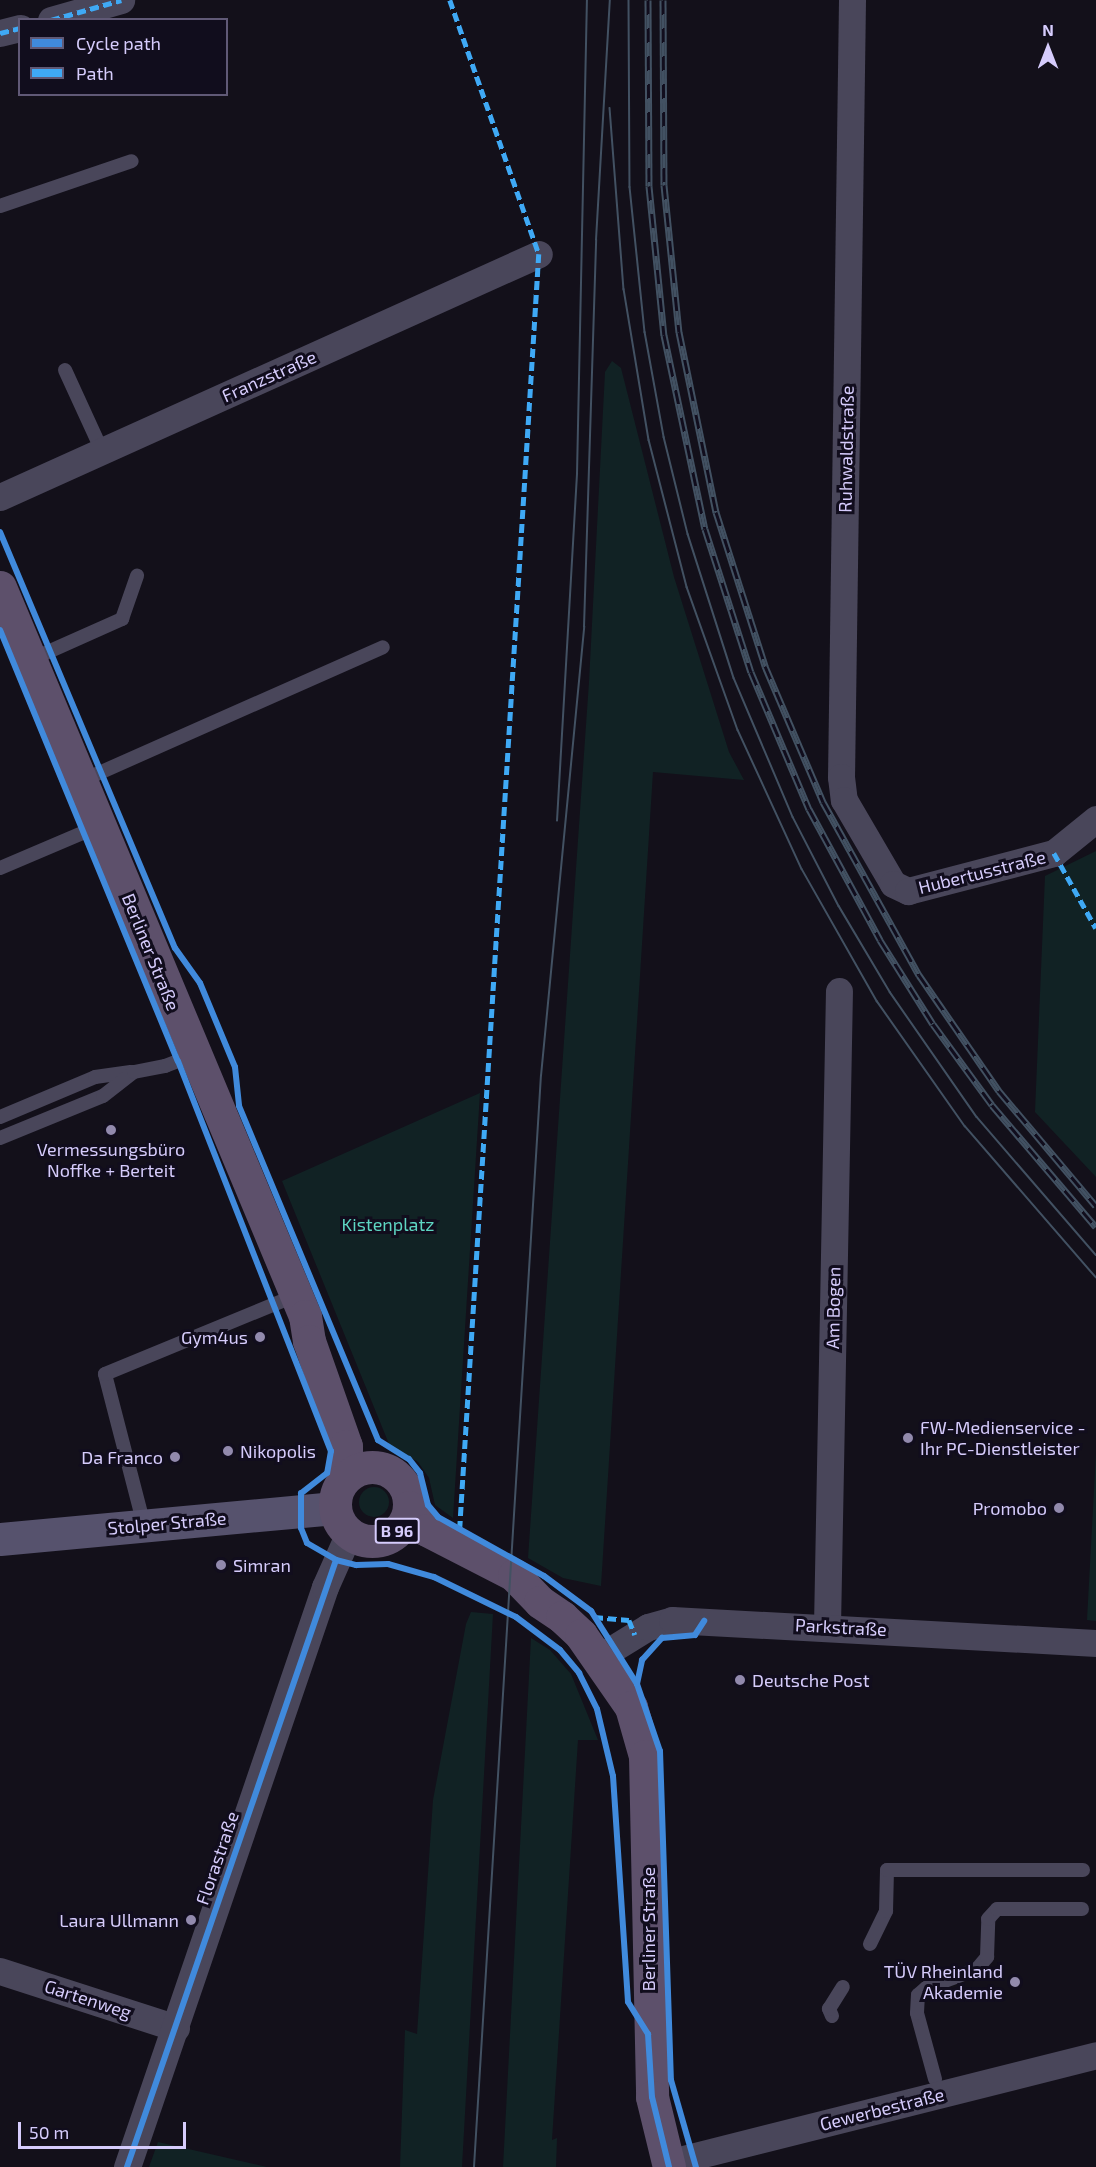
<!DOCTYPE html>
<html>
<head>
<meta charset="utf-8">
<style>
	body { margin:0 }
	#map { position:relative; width:1096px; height:2167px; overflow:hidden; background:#13101a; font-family:"Exo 2",sans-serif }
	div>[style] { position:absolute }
	.green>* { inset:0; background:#112224 }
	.round { border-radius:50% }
	.service>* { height:14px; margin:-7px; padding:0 7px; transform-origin:7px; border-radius:7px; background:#49465a }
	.minor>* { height:27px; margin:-13.5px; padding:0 13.5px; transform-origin:13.5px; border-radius:13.5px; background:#49465a }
	.secondary>* { height:33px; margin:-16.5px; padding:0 16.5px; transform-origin:16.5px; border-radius:16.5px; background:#56526d }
	.primary>* { height:33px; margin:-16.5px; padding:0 16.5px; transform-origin:16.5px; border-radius:16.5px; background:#5d506b }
	.primary>.ring { margin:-16.5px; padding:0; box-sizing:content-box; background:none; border:33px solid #5d506b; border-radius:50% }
	.tram>* { height:1.5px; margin:-0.75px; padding:0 0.75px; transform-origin:0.75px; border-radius:0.75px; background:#425162 }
	.rail>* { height:7px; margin-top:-3.5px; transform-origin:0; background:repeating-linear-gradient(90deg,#110d1d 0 14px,#425162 0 28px); box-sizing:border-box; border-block:2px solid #425162 }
	.quiet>* { height:4.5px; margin-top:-2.25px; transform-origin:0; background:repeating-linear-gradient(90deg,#3fa9f5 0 9px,transparent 0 13.5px) }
	.cycleway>* { height:6px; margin:-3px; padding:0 3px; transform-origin:3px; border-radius:3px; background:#408adc }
	.dots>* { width:16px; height:16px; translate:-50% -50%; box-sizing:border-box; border:3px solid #110d1d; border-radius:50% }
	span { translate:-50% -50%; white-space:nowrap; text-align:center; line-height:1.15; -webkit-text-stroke:6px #110d1d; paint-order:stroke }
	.shield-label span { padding:2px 4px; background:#110d1d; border:2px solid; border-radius:4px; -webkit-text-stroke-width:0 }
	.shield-label { font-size:16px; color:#d6ccfc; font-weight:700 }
	.street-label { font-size:18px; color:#d6ccfc }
	.poi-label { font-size:18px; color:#d6ccfc }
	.right { translate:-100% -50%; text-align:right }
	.left { translate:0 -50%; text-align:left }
	.park-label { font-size:18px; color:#5ed6c3 }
	.legend { position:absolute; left:18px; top:18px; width:210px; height:78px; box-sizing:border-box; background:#110d1d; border:2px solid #605976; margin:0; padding:8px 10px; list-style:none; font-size:18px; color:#d6ccfc }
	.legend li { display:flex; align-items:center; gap:12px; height:30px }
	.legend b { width:30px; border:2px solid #605976 }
	.north { position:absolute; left:1018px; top:18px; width:60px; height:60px; -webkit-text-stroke:4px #110d1d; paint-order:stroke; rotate:0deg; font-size:16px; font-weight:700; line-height:24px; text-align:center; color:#d6ccfc }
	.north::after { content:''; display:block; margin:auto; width:21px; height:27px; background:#d6ccfc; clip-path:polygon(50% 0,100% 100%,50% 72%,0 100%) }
	.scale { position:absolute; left:18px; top:2122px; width:168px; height:27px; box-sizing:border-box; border:3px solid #d6ccfc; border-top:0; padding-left:8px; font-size:18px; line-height:21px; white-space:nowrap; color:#d6ccfc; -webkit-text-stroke:4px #110d1d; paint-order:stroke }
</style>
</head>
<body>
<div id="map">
	<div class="green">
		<div style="clip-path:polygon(612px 361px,621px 368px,674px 577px,729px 752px,744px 780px,653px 772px,601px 1586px,563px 1578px,528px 1558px,589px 682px,605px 372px)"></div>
		<div style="clip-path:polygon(1096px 851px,1096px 1177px,1035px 1112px,1045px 876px)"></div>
		<div style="clip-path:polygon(480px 1093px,461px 1391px,453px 1518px,435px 1505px,429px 1478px,418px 1462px,389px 1444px,282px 1181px)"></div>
		<div style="clip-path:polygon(1096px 1453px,1096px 1621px,1087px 1620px)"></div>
		<div class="round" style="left:359px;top:1487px;width:30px;height:30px"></div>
		<div style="clip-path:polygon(471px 1612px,493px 1614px,462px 2167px,400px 2167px,405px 2030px,417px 2034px,433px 1800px,466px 1624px)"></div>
		<div style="clip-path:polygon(531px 1638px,550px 1650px,571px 1674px,598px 1740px,578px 1740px,552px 2140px,557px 2138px,556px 2167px,503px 2167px)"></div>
		<div style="clip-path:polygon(158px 2142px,267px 2167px,149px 2167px)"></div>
	</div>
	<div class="service">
		<div style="left:0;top:206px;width:139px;rotate:-18.8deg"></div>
		<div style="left:65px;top:370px;width:89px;rotate:65.4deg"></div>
		<div style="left:30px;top:660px;width:101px;rotate:-24deg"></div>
		<div style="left:122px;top:619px;width:46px;rotate:-70.8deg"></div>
		<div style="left:81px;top:781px;width:330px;rotate:-23.9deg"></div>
		<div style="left:0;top:868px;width:108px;rotate:-23deg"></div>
		<div style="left:0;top:1117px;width:103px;rotate:-22.8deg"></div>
		<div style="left:95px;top:1077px;width:36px;rotate:-8deg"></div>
		<div style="left:0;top:1138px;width:111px;rotate:-22.2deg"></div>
		<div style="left:103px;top:1096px;width:39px;rotate:-38deg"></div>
		<div style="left:134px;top:1072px;width:32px;rotate:-11deg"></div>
		<div style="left:165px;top:1066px;width:30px;rotate:-21deg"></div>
		<div style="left:144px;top:1525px;width:156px;rotate:-104.5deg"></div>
		<div style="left:105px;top:1374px;width:208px;rotate:-22.4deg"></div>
		<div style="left:870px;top:1944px;width:37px;rotate:-64deg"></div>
		<div style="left:886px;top:1911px;width:41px;rotate:-88.6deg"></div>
		<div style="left:887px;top:1870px;width:196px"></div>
		<div style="left:832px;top:2016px;width:8px;rotate:-113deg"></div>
		<div style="left:829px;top:2009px;width:26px;rotate:-58deg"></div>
		<div style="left:935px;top:2079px;width:68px;rotate:-105.3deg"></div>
		<div style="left:917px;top:2013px;width:18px;rotate:-87deg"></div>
		<div style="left:918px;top:1995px;width:11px;rotate:-41deg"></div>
		<div style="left:926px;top:1988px;width:54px;rotate:-20.4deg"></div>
		<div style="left:977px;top:1969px;width:16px;rotate:-50deg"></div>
		<div style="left:987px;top:1957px;width:38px;rotate:-88deg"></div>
		<div style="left:988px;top:1919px;width:13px;rotate:-48deg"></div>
		<div style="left:997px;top:1909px;width:85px"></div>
	</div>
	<div class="minor">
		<div style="left:852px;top:0;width:777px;rotate:90.81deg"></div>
		<div style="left:841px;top:777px;width:23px;rotate:83deg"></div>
		<div style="left:844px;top:800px;width:97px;rotate:59.7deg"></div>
		<div style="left:893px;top:884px;width:17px;rotate:25deg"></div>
		<div style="left:908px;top:891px;width:151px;rotate:-14.6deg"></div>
		<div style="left:1054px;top:853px;width:54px;rotate:-39deg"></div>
		<div style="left:51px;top:20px;width:73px;rotate:-15.9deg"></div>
		<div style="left:0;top:33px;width:21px;rotate:-14deg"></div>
		<div style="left:0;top:497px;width:591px;rotate:-24.27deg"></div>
		<div style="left:827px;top:1626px;width:635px;rotate:-88.92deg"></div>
		<div style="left:596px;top:1659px;width:61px;rotate:-31.6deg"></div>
		<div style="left:648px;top:1627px;width:25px;rotate:-16deg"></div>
		<div style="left:672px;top:1620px;width:425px;rotate:3.1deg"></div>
		<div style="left:0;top:1971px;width:185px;rotate:17.9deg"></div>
		<div style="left:667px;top:2163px;width:442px;rotate:-14.1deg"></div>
		<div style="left:127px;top:2167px;width:613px;rotate:-71.15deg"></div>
		<div style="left:325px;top:1587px;width:59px;rotate:-66deg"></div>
	</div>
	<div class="secondary">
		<div style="left:0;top:1539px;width:336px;rotate:-5.3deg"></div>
	</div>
	<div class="primary">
		<div style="left:0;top:587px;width:790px;rotate:67.3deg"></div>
		<div style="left:305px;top:1316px;width:25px;rotate:81deg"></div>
		<div style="left:309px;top:1341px;width:111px;rotate:70.6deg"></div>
		<div style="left:346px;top:1446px;width:30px;rotate:90deg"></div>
		<div class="ring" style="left:335px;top:1467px;width:41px;height:41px"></div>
		<div style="left:409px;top:1507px;width:29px;rotate:52deg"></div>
		<div style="left:427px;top:1530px;width:98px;rotate:27.3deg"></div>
		<div style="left:514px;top:1575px;width:37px;rotate:46deg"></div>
		<div style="left:540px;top:1602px;width:27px;rotate:34deg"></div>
		<div style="left:562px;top:1617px;width:26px;rotate:43deg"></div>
		<div style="left:581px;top:1635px;width:88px;rotate:55.2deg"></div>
		<div style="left:631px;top:1707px;width:51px;rotate:74.1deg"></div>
		<div style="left:645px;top:1756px;width:341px;rotate:88.8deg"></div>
		<div style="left:652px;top:2097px;width:72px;rotate:76.3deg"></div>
	</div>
	<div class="tram">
		<div style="left:629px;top:0;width:187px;rotate:89.7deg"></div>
		<div style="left:630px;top:187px;width:146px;rotate:84.1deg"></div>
		<div style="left:645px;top:332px;width:107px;rotate:79.7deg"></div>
		<div style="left:664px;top:437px;width:100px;rotate:76.1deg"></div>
		<div style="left:688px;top:534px;width:151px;rotate:72.3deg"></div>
		<div style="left:734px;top:678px;width:151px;rotate:67deg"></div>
		<div style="left:793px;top:817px;width:100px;rotate:62.7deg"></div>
		<div style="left:839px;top:906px;width:100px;rotate:59.3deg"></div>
		<div style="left:890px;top:992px;width:152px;rotate:55.2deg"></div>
		<div style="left:977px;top:1117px;width:182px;rotate:49.2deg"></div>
		<div style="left:610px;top:108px;width:182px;rotate:85.6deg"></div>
		<div style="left:624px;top:289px;width:153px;rotate:80.6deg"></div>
		<div style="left:649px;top:440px;width:152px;rotate:75.5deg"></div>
		<div style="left:687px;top:587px;width:152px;rotate:70.4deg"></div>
		<div style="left:738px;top:730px;width:153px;rotate:65.3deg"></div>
		<div style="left:802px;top:869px;width:152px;rotate:60.4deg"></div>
		<div style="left:877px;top:1001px;width:153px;rotate:54.9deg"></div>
		<div style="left:965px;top:1126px;width:200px;rotate:49.1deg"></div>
		<div style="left:557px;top:821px;width:348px;rotate:-86.7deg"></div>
		<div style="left:577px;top:474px;width:474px;rotate:-88.8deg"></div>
		<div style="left:474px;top:2167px;width:1093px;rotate:-86.49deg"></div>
		<div style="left:541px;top:1076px;width:451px;rotate:-84.5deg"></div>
		<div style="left:584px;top:627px;width:387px;rotate:-88.2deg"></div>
		<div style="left:596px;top:240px;width:240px;rotate:-86.7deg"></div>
	</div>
	<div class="rail">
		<div style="left:648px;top:0;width:186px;rotate:89.7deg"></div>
		<div style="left:649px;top:186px;width:150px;rotate:84.3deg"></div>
		<div style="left:664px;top:335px;width:198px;rotate:78.1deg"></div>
		<div style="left:705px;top:529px;width:150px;rotate:72.2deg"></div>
		<div style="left:751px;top:672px;width:149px;rotate:67.1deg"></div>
		<div style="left:809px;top:809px;width:149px;rotate:61.5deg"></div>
		<div style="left:880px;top:940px;width:99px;rotate:57.8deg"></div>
		<div style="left:933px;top:1024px;width:100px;rotate:53.9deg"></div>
		<div style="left:992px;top:1105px;width:160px;rotate:49.6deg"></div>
		<div style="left:663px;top:0;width:185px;rotate:89.7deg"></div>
		<div style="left:664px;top:185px;width:148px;rotate:84.2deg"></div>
		<div style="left:679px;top:332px;width:184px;rotate:78.4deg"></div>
		<div style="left:716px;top:512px;width:162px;rotate:72.3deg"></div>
		<div style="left:765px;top:666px;width:148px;rotate:66.9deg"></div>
		<div style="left:823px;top:802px;width:198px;rotate:61deg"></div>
		<div style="left:919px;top:975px;width:141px;rotate:55.4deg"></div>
		<div style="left:999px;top:1091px;width:150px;rotate:49.9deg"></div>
	</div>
	<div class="quiet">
		<div style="left:450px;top:0;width:269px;rotate:70.7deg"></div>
		<div style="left:539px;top:254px;width:1277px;rotate:93.55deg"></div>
		<div style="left:51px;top:20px;width:73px;rotate:-15.9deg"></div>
		<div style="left:0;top:33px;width:21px;rotate:-14deg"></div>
		<div style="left:1054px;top:853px;width:86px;rotate:60.8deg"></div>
		<div style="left:594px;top:1617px;width:35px;rotate:5deg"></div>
		<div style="left:629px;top:1620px;width:16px;rotate:68deg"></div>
	</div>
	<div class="cycleway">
		<div style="left:0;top:532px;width:451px;rotate:67.2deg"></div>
		<div style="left:175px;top:948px;width:43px;rotate:54.5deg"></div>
		<div style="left:200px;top:983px;width:91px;rotate:67.4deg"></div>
		<div style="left:235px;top:1067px;width:39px;rotate:84deg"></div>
		<div style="left:239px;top:1106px;width:362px;rotate:67.4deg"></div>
		<div style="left:378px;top:1440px;width:36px;rotate:32deg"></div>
		<div style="left:409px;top:1459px;width:18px;rotate:52deg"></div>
		<div style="left:420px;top:1473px;width:33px;rotate:76deg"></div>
		<div style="left:428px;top:1505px;width:16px;rotate:50deg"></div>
		<div style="left:438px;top:1517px;width:121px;rotate:29.1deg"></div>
		<div style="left:544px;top:1576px;width:59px;rotate:36.7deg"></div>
		<div style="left:591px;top:1611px;width:86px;rotate:57.8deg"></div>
		<div style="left:637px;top:1684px;width:71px;rotate:71.1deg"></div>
		<div style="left:660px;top:1751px;width:329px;rotate:88.1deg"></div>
		<div style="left:671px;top:2080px;width:91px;rotate:74deg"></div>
		<div style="left:0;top:630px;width:466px;rotate:67.6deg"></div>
		<div style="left:178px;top:1061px;width:419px;rotate:68.6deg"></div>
		<div style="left:331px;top:1451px;width:22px;rotate:100deg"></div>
		<div style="left:327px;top:1473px;width:33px;rotate:142deg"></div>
		<div style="left:301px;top:1493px;width:35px;rotate:90deg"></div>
		<div style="left:301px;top:1528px;width:16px;rotate:68deg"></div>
		<div style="left:307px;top:1543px;width:34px;rotate:30deg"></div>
		<div style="left:336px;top:1560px;width:21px;rotate:14deg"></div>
		<div style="left:356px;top:1565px;width:32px;rotate:-2deg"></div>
		<div style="left:388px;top:1564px;width:48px;rotate:15.8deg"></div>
		<div style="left:434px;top:1577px;width:91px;rotate:26deg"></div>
		<div style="left:516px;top:1617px;width:55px;rotate:36.9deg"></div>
		<div style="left:560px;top:1650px;width:30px;rotate:50deg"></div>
		<div style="left:579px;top:1673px;width:40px;rotate:63.4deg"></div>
		<div style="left:597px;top:1709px;width:69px;rotate:76.6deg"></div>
		<div style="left:613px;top:1776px;width:226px;rotate:86.2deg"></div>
		<div style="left:628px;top:2002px;width:38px;rotate:58deg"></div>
		<div style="left:648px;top:2034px;width:63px;rotate:86.4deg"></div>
		<div style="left:652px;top:2097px;width:72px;rotate:76.3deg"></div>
		<div style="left:637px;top:1684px;width:25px;rotate:-78deg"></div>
		<div style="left:642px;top:1660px;width:30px;rotate:-48deg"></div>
		<div style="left:662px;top:1638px;width:33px;rotate:-5deg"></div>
		<div style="left:695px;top:1635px;width:17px;rotate:-57deg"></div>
		<div style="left:127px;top:2167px;width:642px;rotate:-71deg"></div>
	</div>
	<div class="dots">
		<div style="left:111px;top:1130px;background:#928aad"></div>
		<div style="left:260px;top:1337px;background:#928aad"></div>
		<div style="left:908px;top:1438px;background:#928aad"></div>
		<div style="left:228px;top:1451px;background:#928aad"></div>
		<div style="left:175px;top:1457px;background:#928aad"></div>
		<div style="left:1059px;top:1508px;background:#928aad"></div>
		<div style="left:221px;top:1565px;background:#928aad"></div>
		<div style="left:740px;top:1680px;background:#928aad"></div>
		<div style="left:191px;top:1920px;background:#928aad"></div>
		<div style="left:1015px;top:1982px;background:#928aad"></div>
	</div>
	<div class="shield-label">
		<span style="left:397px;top:1531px">B 96</span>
	</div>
	<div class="street-label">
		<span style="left:269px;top:376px;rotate:-24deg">Franzstraße</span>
		<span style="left:846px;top:449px;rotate:-89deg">Ruhwaldstraße</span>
		<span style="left:982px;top:872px;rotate:-14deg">Hubertusstraße</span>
		<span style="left:151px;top:952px;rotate:68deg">Berliner Straße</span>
		<span style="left:833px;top:1308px;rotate:-89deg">Am Bogen</span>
		<span style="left:167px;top:1523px;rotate:-5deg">Stolper Straße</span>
		<span style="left:841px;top:1627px;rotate:3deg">Parkstraße</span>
		<span style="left:217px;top:1858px;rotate:-71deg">Florastraße</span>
		<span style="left:648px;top:1929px;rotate:-90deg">Berliner Straße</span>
		<span style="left:88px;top:1999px;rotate:18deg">Gartenweg</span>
		<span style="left:882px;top:2109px;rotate:-14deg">Gewerbestraße</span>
	</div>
	<div class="poi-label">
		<span style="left:111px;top:1160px">Vermessungsbüro<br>Noffke + Berteit</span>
		<span class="right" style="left:248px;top:1337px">Gym4us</span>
		<span class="left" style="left:920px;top:1438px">FW-Medienservice -<br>Ihr PC-Dienstleister</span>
		<span class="left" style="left:240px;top:1451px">Nikopolis</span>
		<span class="right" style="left:163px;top:1457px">Da Franco</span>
		<span class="right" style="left:1047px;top:1508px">Promobo</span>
		<span class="left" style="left:233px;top:1565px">Simran</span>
		<span class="left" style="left:752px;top:1680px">Deutsche Post</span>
		<span class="right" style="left:179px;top:1920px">Laura Ullmann</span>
		<span class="right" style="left:1003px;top:1982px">TÜV Rheinland<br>Akademie</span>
	</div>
	<div class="park-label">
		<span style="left:388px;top:1224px">Kistenplatz</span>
	</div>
	<ul class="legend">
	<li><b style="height:8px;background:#408adc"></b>Cycle path</li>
	<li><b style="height:8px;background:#3fa9f5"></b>Path</li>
	</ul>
	<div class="north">N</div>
	<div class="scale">50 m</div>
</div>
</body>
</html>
